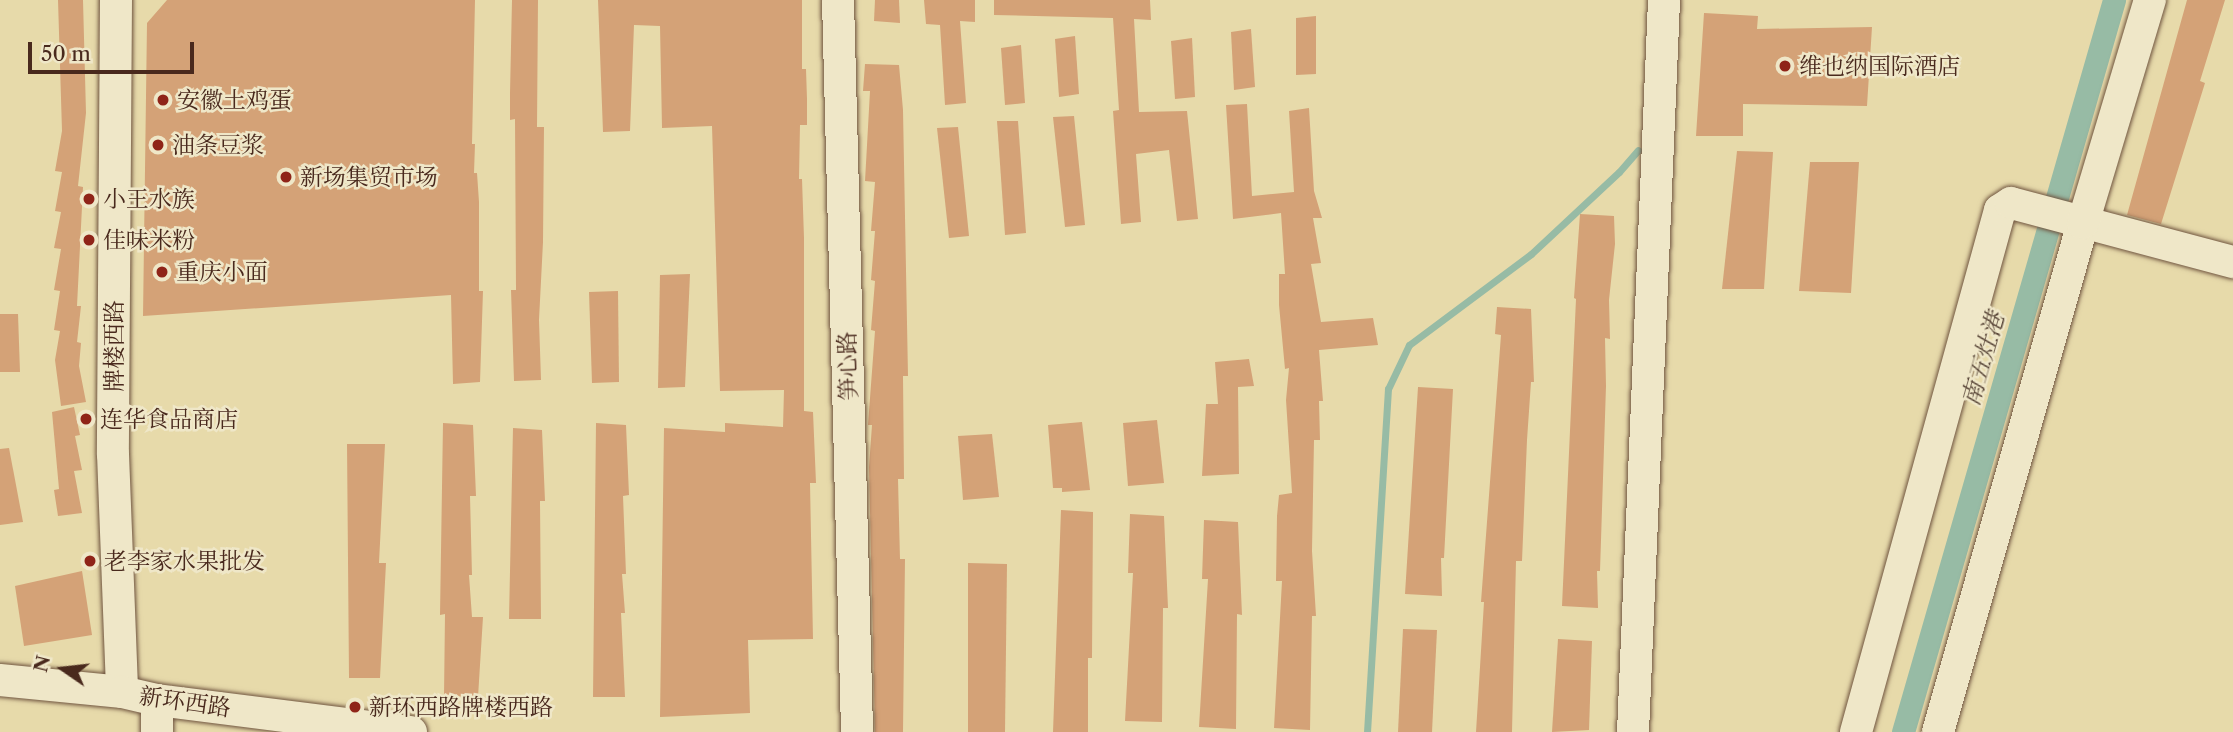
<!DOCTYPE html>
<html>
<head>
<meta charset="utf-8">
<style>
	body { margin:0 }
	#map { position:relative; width:2233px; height:732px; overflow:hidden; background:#e7daaa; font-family:"Libre Caslon Text","Noto Serif SC",serif }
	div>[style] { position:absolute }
	.stream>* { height:7px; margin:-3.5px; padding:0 3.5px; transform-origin:3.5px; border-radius:3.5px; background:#97bba5 }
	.canal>* { height:23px; margin:-11.5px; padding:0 11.5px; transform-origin:11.5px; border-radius:11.5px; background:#97bba5 }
	.building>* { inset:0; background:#d4a277 }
	.roads { filter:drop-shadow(0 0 2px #705540) drop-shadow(0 0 2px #705540) }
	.minor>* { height:32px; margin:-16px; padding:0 16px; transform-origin:16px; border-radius:16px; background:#efe7c8 }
	.dots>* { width:19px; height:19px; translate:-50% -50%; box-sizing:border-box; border:4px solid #efe7c8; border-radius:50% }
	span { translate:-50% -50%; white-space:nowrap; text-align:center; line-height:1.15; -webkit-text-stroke:5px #efe7c8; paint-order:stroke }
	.poi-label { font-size:23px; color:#49291d }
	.left { translate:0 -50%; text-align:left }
	.street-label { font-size:23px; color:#49291d }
	.water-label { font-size:24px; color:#594638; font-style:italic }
	.north { position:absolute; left:28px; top:634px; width:70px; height:70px; -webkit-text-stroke:5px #efe7c8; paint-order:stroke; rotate:284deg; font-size:19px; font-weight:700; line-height:28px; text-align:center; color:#49291d }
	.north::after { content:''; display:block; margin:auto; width:24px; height:32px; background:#49291d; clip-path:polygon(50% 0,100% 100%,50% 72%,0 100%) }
	.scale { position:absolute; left:28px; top:42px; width:166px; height:32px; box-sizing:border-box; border:4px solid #49291d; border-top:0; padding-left:9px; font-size:21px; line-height:24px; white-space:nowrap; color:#49291d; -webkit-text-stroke:5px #efe7c8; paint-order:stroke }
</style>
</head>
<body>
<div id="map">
	<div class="stream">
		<div style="left:1367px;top:732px;width:344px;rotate:-86.5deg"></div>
		<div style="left:1388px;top:389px;width:49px;rotate:-64.5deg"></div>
		<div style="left:1409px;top:345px;width:152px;rotate:-36.7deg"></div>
		<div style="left:1531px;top:254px;width:120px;rotate:-43deg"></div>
		<div style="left:1619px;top:172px;width:29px;rotate:-49deg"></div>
	</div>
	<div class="canal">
		<div style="left:1903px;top:732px;width:762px;rotate:-73.92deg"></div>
	</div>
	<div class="building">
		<div style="clip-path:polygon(58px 0,83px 0,86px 113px,78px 186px,83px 187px,77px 306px,81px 306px,77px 342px,81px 343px,79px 366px,86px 402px,61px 406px,55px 360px,60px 331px,54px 330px,60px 291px,54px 290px,61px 249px,54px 248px,61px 212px,55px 211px,62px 172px,55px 171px,62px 131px)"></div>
		<div style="clip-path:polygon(167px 0,475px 0,472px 144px,475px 144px,474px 173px,477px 173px,479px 202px,479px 291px,483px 291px,480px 382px,453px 384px,451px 295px,143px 316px,147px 23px)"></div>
		<div style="clip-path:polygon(512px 0,538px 0,537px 127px,544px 127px,543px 242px,539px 320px,541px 380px,514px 381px,511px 290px,516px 290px,515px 119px,510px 120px,510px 93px)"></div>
		<div style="clip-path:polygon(598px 0,802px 0,802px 69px,806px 69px,807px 99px,807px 125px,800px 125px,799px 179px,802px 179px,804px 238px,804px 411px,813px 412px,816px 483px,810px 483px,813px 639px,748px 640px,750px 713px,660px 717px,664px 428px,725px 432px,725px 423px,783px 427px,784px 390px,720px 391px,712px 126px,662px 128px,660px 26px,634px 25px,630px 131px,603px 132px)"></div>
		<div style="clip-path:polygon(875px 0,899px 0,900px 23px,874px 21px)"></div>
		<div style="clip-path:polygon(924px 0,975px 0,975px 22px,960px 21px,966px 103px,945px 105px,940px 25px,926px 24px)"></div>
		<div style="clip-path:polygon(994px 0,1150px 0,1151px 20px,1134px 19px,1139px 112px,1187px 111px,1198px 219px,1177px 221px,1169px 150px,1136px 154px,1141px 222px,1121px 224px,1113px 111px,1119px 110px,1113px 18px,994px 15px)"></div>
		<div style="clip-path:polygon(2187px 0,2225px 0,2200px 81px,2205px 83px,2161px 224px,2127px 215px)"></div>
		<div style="clip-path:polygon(1704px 13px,1758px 16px,1757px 29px,1872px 27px,1867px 106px,1743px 104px,1743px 136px,1696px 136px)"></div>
		<div style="clip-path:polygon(1316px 16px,1316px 74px,1296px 75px,1296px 18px)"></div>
		<div style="clip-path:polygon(1251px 29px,1255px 87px,1234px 90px,1231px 32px)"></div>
		<div style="clip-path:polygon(1075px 36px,1079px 94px,1059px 97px,1055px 39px)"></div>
		<div style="clip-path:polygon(1192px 38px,1195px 97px,1175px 99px,1171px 41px)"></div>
		<div style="clip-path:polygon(1021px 45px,1025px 103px,1005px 105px,1001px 48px)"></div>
		<div style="clip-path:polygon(865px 64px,899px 65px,903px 110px,908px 376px,903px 376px,904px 479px,898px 479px,900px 559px,905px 559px,903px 732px,875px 732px,869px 467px,872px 425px,868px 425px,875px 331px,871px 330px,875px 281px,871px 280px,875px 231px,871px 231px,875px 182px,865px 181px,870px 91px,863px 91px)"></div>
		<div style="clip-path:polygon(1247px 104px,1252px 196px,1294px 192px,1289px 111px,1309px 108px,1314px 191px,1322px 218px,1313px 218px,1321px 263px,1311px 264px,1321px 322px,1373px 318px,1378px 345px,1319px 350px,1323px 401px,1319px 401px,1320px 440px,1314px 440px,1312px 551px,1316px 616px,1312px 616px,1310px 730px,1274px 728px,1282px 581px,1276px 581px,1277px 516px,1279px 495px,1292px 493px,1286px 400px,1289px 368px,1285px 369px,1279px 305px,1279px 274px,1285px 274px,1281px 213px,1233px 219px,1226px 105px)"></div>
		<div style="clip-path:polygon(1074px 116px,1085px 225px,1065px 227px,1053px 117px)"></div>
		<div style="clip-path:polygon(997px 121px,1018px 121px,1026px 233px,1005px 235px)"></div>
		<div style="clip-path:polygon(958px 127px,969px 236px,949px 238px,937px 128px)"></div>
		<div style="clip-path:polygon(1737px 151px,1773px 152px,1764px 289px,1722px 289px)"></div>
		<div style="clip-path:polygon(1810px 162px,1859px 162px,1851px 293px,1799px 291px)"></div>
		<div style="clip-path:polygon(1580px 214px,1614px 216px,1615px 244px,1609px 300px,1610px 339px,1605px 338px,1606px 386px,1600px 571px,1597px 571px,1598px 608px,1562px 606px,1576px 299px,1574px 298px)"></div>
		<div style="clip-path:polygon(690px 274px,685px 387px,658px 388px,660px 275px)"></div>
		<div style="clip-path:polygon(618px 291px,619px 382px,592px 383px,589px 292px)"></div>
		<div style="clip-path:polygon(1497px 307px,1531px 309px,1534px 382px,1531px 382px,1527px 440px,1522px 561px,1516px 561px,1512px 732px,1476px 732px,1484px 602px,1481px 602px,1501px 335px,1495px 334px)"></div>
		<div style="clip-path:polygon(0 314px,18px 314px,20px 372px,0 372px)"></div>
		<div style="clip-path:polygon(1249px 359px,1254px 386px,1238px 387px,1239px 474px,1202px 476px,1206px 404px,1218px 404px,1215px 362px)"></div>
		<div style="clip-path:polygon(1418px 387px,1453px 389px,1444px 558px,1441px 558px,1442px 596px,1405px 594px)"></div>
		<div style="clip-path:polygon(74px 407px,80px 435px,75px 436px,82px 470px,74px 471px,82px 513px,58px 516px,54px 490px,59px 489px,52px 412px)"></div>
		<div style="clip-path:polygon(1157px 420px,1164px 483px,1128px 486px,1123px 423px)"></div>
		<div style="clip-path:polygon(1082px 422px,1090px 490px,1062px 492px,1062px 488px,1053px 488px,1048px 425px)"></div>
		<div style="clip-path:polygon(443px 423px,473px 425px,476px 496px,470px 496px,472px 575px,469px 575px,472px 617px,483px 617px,478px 697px,444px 696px,445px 614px,440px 615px)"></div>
		<div style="clip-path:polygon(596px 423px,626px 425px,629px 495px,623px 496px,626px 574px,622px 574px,625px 613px,621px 613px,625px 697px,593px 697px)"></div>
		<div style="clip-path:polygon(513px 428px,542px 430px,545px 501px,540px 501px,541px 619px,509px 619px)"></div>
		<div style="clip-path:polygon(992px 434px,999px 497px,963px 500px,958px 436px)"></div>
		<div style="clip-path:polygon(347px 444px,385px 444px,379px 563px,386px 563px,380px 678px,349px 678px)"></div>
		<div style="clip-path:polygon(9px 448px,23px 522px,0 525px,0 449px)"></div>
		<div style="clip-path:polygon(1061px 510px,1093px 512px,1092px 658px,1088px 658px,1088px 732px,1053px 732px)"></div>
		<div style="clip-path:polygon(1130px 514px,1164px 516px,1168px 608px,1163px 608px,1162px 722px,1125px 721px,1133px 573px,1128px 573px)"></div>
		<div style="clip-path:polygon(1204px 520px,1238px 522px,1242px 615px,1237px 614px,1236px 729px,1199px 727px,1208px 579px,1202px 579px)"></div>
		<div style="clip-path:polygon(968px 563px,1007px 564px,1005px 732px,968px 732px)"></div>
		<div style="clip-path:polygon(82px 571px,92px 635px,24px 646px,15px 586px)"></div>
		<div style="clip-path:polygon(1403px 629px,1437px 630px,1432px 732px,1398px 732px)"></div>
		<div style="clip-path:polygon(1558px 639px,1592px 641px,1589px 730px,1552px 732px)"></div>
	</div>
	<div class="roads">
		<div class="minor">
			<div style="left:116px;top:0;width:454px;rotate:90.4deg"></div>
			<div style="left:113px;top:454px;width:238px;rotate:87.8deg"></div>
			<div style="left:838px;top:0;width:732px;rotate:88.51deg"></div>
			<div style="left:0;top:680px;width:123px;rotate:5.6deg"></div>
			<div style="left:122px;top:692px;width:36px;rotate:13deg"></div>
			<div style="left:157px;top:700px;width:256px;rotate:7.2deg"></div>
			<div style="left:157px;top:732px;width:32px;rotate:-90deg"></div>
			<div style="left:1633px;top:732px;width:733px;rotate:-87.57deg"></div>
			<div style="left:1856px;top:732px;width:541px;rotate:-74.58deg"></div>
			<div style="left:2000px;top:210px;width:13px;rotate:-32deg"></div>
			<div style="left:2011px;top:203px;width:230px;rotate:14.9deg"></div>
			<div style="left:1938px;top:732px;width:529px;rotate:-74.1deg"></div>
			<div style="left:2083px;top:223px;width:233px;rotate:-73.3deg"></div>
		</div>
	</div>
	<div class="dots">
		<div style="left:1785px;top:66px;background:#8f2418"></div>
		<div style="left:163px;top:100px;background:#8f2418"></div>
		<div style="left:158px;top:145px;background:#8f2418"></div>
		<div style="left:286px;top:177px;background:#8f2418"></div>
		<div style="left:89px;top:199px;background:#8f2418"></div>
		<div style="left:89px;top:240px;background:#8f2418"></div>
		<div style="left:162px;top:272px;background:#8f2418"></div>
		<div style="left:86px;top:419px;background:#8f2418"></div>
		<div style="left:90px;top:561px;background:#8f2418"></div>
		<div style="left:355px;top:707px;background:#8f2418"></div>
	</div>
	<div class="poi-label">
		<span class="left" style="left:1799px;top:66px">维也纳国际酒店</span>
		<span class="left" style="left:177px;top:100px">安徽土鸡蛋</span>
		<span class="left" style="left:172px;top:145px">油条豆浆</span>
		<span class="left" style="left:300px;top:177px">新场集贸市场</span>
		<span class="left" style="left:103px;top:199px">小王水族</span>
		<span class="left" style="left:103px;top:240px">佳味米粉</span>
		<span class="left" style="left:176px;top:272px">重庆小面</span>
		<span class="left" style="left:100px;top:419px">连华食品商店</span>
		<span class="left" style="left:104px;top:561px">老李家水果批发</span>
		<span class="left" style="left:369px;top:707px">新环西路牌楼西路</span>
	</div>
	<div class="street-label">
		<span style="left:114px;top:346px;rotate:-90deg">牌楼西路</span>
		<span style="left:848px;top:366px;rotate:-92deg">笋心路</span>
		<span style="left:185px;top:702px;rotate:8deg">新环西路</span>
	</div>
	<div class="water-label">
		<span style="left:1983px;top:359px;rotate:-74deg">南五灶港</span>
	</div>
	<div class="north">N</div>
	<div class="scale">50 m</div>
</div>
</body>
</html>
